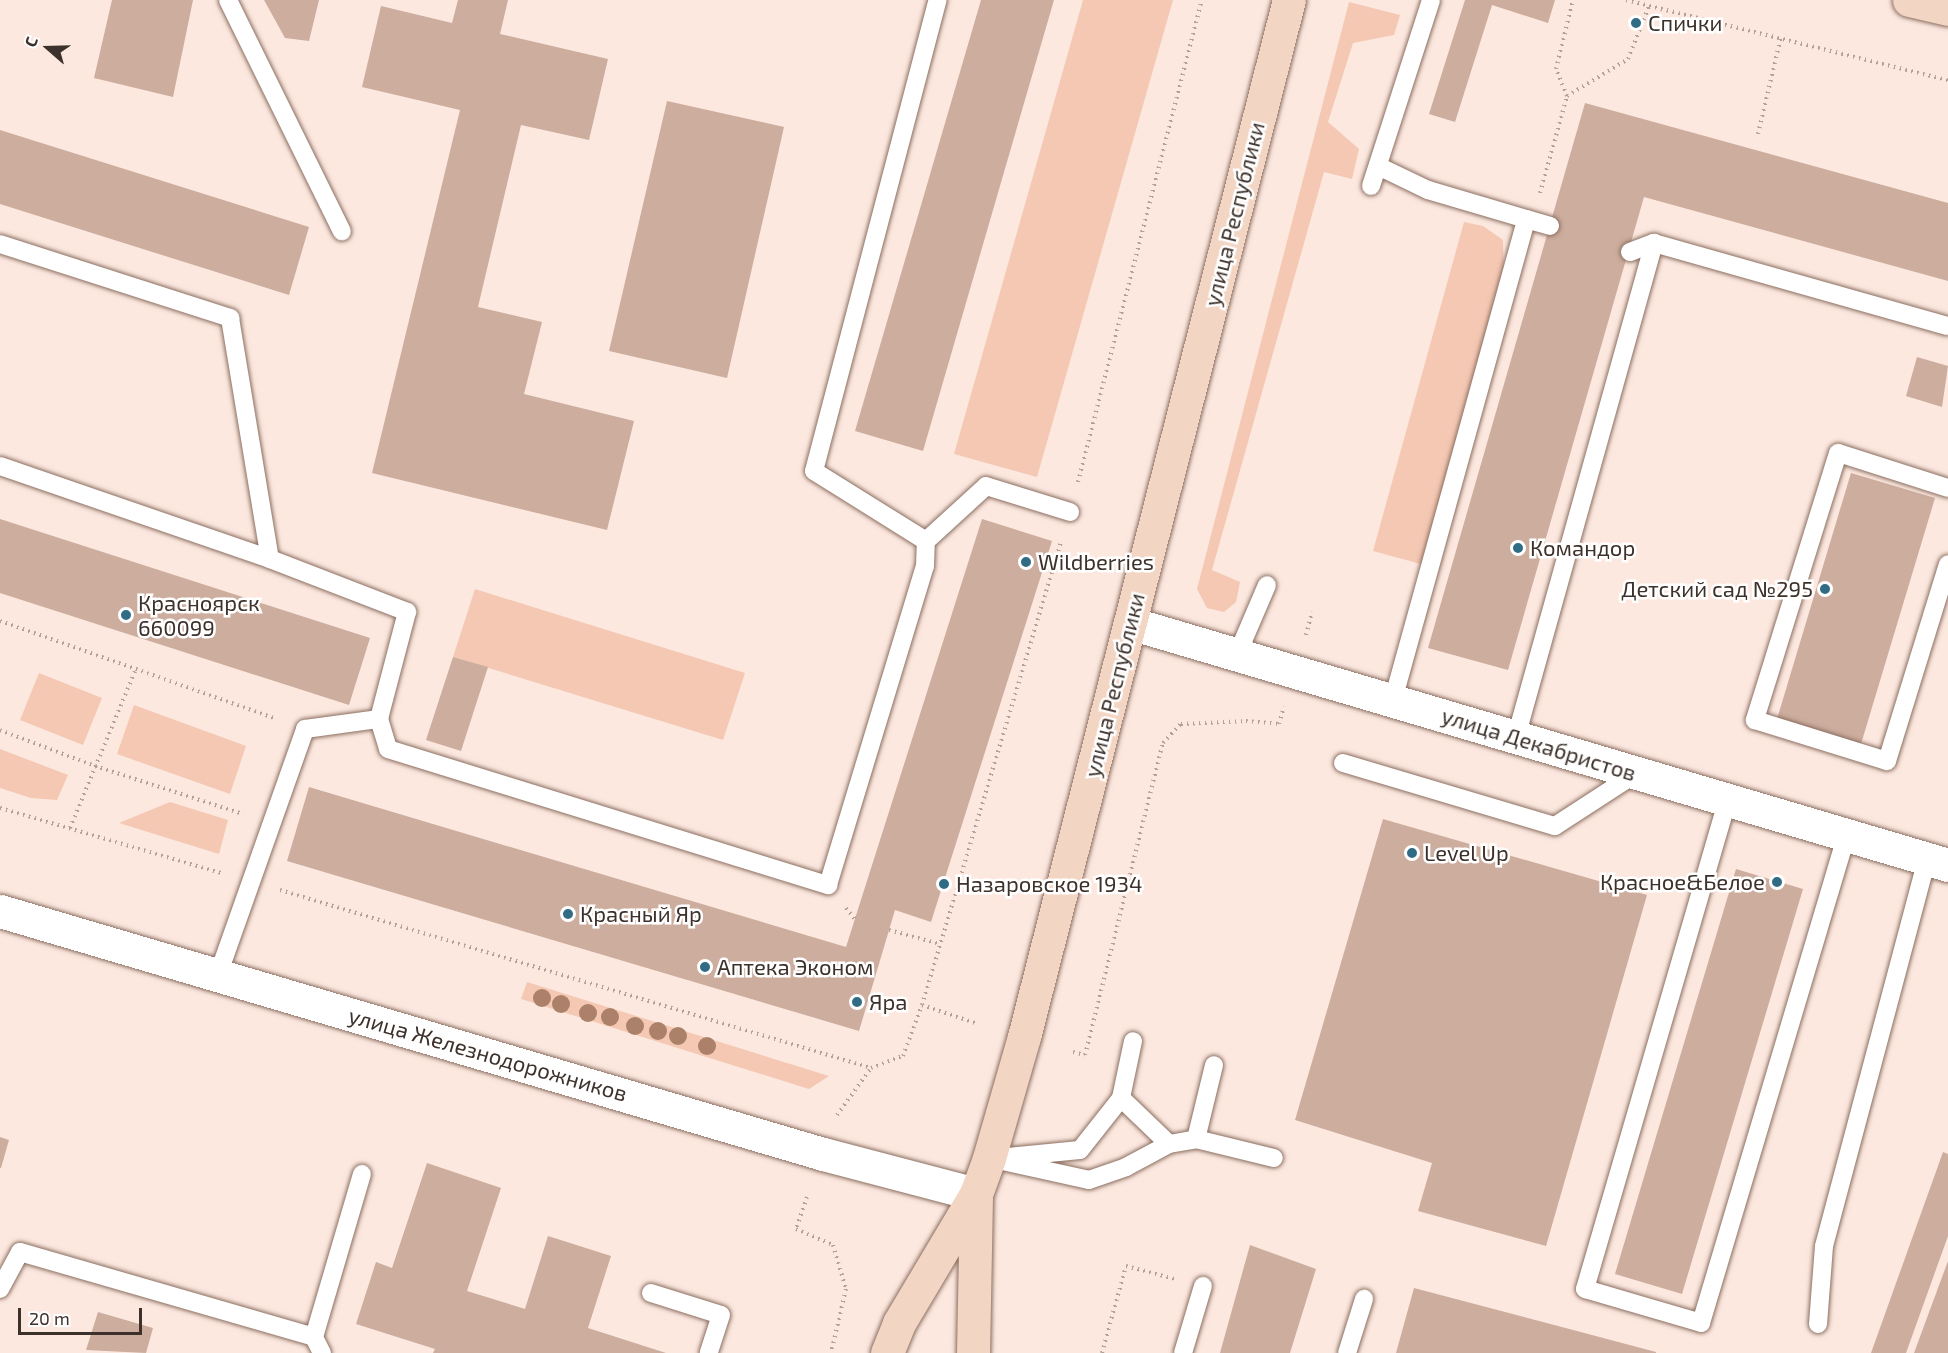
<!DOCTYPE html>
<html>
<head>
<meta charset="utf-8">
<style>
	body { margin:0 }
	#map { position:relative; width:1948px; height:1353px; overflow:hidden; background:#fce8df; font-family:"Exo 2",sans-serif }
	div>[style] { position:absolute }
	.green>* { inset:0; background:#f4c8b3 }
	.building>* { inset:0; background:#ccad9e }
	.path>* { height:4px; margin-top:-2px; transform-origin:0; background:repeating-linear-gradient(90deg,#b2a199 0 1.5px,transparent 0 6px) }
	.roads { filter:drop-shadow(0 0 2px #8b6e60) drop-shadow(0 0 2px #8b6e60) }
	.service>* { height:18px; margin:-9px; padding:0 9px; transform-origin:9px; border-radius:9px; background:#fff }
	.tertiary>* { height:33px; margin:-16.5px; padding:0 16.5px; transform-origin:16.5px; border-radius:16.5px; background:#fff }
	.secondary>* { height:33px; margin:-16.5px; padding:0 16.5px; transform-origin:16.5px; border-radius:16.5px; background:#f3d5c4 }
	.trees>* { width:18px; height:18px; margin:-9px; border-radius:50%; background:#ab8269 }
	.dots>* { width:16px; height:16px; translate:-50% -50%; box-sizing:border-box; border:3px solid #fff; border-radius:50% }
	span { translate:-50% -50%; white-space:nowrap; text-align:center; line-height:1.15; -webkit-text-stroke:5px #fff; paint-order:stroke }
	.poi-label { font-size:22px; color:#3d312b }
	.left { translate:0 -50%; text-align:left }
	.right { translate:-100% -50%; text-align:right }
	.street-label { font-size:22px; color:#3d312b }
	.north { position:absolute; left:18px; top:18px; width:60px; height:60px; -webkit-text-stroke:4px #fff; paint-order:stroke; rotate:290deg; font-size:16px; font-weight:700; line-height:24px; text-align:center; color:#3d312b }
	.north::after { content:''; display:block; margin:auto; width:21px; height:27px; background:#3d312b; clip-path:polygon(50% 0,100% 100%,50% 72%,0 100%) }
	.scale { position:absolute; left:18px; top:1308px; width:124px; height:27px; box-sizing:border-box; border:3px solid #3d312b; border-top:0; padding-left:8px; font-size:18px; line-height:21px; white-space:nowrap; color:#3d312b; -webkit-text-stroke:4px #fff; paint-order:stroke }
</style>
</head>
<body>
<div id="map">
	<div class="green">
		<div style="clip-path:polygon(1083px 0,1173px 0,1037px 477px,954px 454px)"></div>
		<div style="clip-path:polygon(1349px 2px,1400px 15px,1394px 35px,1353px 43px,1328px 122px,1359px 149px,1352px 179px,1324px 172px,1212px 570px,1240px 582px,1236px 602px,1224px 612px,1207px 608px,1197px 589px)"></div>
		<div style="clip-path:polygon(1464px 222px,1483px 226px,1503px 240px,1504px 278px,1421px 564px,1373px 551px)"></div>
		<div style="clip-path:polygon(475px 589px,745px 673px,723px 740px,453px 657px)"></div>
		<div style="clip-path:polygon(39px 673px,102px 698px,83px 745px,20px 720px)"></div>
		<div style="clip-path:polygon(134px 705px,246px 746px,230px 794px,117px 754px)"></div>
		<div style="clip-path:polygon(0 749px,68px 775px,57px 800px,31px 798px,0 788px)"></div>
		<div style="clip-path:polygon(170px 802px,228px 820px,219px 854px,119px 823px)"></div>
		<div style="clip-path:polygon(527px 982px,829px 1076px,809px 1089px,521px 999px)"></div>
	</div>
	<div class="building">
		<div style="clip-path:polygon(112px 0,193px 0,173px 97px,94px 78px)"></div>
		<div style="clip-path:polygon(264px 0,319px 0,309px 41px,285px 38px)"></div>
		<div style="clip-path:polygon(458px 0,508px 0,500px 34px,608px 59px,589px 140px,521px 125px,478px 307px,542px 322px,524px 394px,634px 421px,607px 530px,372px 473px,460px 110px,362px 87px,381px 6px,452px 23px)"></div>
		<div style="clip-path:polygon(981px 0,1054px 0,923px 451px,855px 431px)"></div>
		<div style="clip-path:polygon(1465px 0,1555px 0,1548px 23px,1492px 5px,1455px 122px,1429px 114px)"></div>
		<div style="clip-path:polygon(667px 101px,784px 127px,727px 378px,609px 351px)"></div>
		<div style="clip-path:polygon(1585px 103px,1948px 203px,1948px 281px,1644px 197px,1508px 670px,1428px 648px)"></div>
		<div style="clip-path:polygon(0 130px,309px 227px,289px 295px,0 204px)"></div>
		<div style="clip-path:polygon(1917px 357px,1948px 366px,1942px 407px,1906px 396px)"></div>
		<div style="clip-path:polygon(1851px 473px,1935px 498px,1861px 744px,1777px 719px)"></div>
		<div style="clip-path:polygon(0 519px,370px 638px,349px 705px,0 593px)"></div>
		<div style="clip-path:polygon(982px 519px,1052px 541px,931px 922px,895px 910px,859px 1031px,287px 861px,309px 787px,846px 947px)"></div>
		<div style="clip-path:polygon(453px 657px,488px 667px,461px 751px,426px 740px)"></div>
		<div style="clip-path:polygon(1383px 819px,1647px 895px,1546px 1246px,1418px 1211px,1432px 1163px,1295px 1120px)"></div>
		<div style="clip-path:polygon(1736px 869px,1803px 889px,1682px 1294px,1615px 1274px)"></div>
		<div style="clip-path:polygon(0 1137px,9px 1140px,1px 1168px,0 1168px)"></div>
		<div style="clip-path:polygon(1943px 1152px,1948px 1154px,1948px 1236px,1906px 1353px,1871px 1353px)"></div>
		<div style="clip-path:polygon(427px 1163px,501px 1188px,467px 1291px,525px 1309px,548px 1236px,611px 1256px,588px 1328px,666px 1353px,433px 1353px,435px 1349px,356px 1324px,376px 1262px,392px 1268px)"></div>
		<div style="clip-path:polygon(1250px 1245px,1316px 1269px,1290px 1353px,1220px 1353px)"></div>
		<div style="clip-path:polygon(1948px 1261px,1948px 1353px,1914px 1353px)"></div>
		<div style="clip-path:polygon(1414px 1288px,1656px 1352px,1656px 1353px,1396px 1353px)"></div>
		<div style="clip-path:polygon(98px 1312px,153px 1328px,146px 1353px,86px 1350px)"></div>
	</div>
	<div class="path">
		<div style="left:1626px;top:0;width:332px;rotate:14deg"></div>
		<div style="left:1567px;top:96px;width:71px;rotate:-31.2deg"></div>
		<div style="left:1628px;top:59px;width:57px;rotate:-68.4deg"></div>
		<div style="left:1758px;top:134px;width:100px;rotate:-76.7deg"></div>
		<div style="left:1540px;top:193px;width:101px;rotate:-74.4deg"></div>
		<div style="left:1567px;top:96px;width:29px;rotate:-112deg"></div>
		<div style="left:1556px;top:69px;width:71px;rotate:-76.2deg"></div>
		<div style="left:1078px;top:482px;width:498px;rotate:-75.6deg"></div>
		<div style="left:0;top:621px;width:293px;rotate:19.5deg"></div>
		<div style="left:1306px;top:635px;width:24px;rotate:-75deg"></div>
		<div style="left:0;top:730px;width:102px;rotate:20.8deg"></div>
		<div style="left:95px;top:766px;width:156px;rotate:18deg"></div>
		<div style="left:0;top:808px;width:230px;rotate:16.4deg"></div>
		<div style="left:70px;top:828px;width:170px;rotate:-67.5deg"></div>
		<div style="left:280px;top:890px;width:617px;rotate:16.76deg"></div>
		<div style="left:846px;top:908px;width:14px;rotate:51deg"></div>
		<div style="left:889px;top:930px;width:53px;rotate:15.4deg"></div>
		<div style="left:922px;top:1005px;width:59px;rotate:18.7deg"></div>
		<div style="left:1073px;top:1052px;width:12px;rotate:14deg"></div>
		<div style="left:1085px;top:1055px;width:322px;rotate:-76deg"></div>
		<div style="left:1163px;top:743px;width:26px;rotate:-47deg"></div>
		<div style="left:1181px;top:724px;width:65px;rotate:-2.6deg"></div>
		<div style="left:1246px;top:721px;width:33px;rotate:5deg"></div>
		<div style="left:1279px;top:724px;width:18px;rotate:-74deg"></div>
		<div style="left:837px;top:1115px;width:58px;rotate:-54.1deg"></div>
		<div style="left:871px;top:1068px;width:34px;rotate:-21deg"></div>
		<div style="left:903px;top:1056px;width:54px;rotate:-69.6deg"></div>
		<div style="left:922px;top:1005px;width:484px;rotate:-73.3deg"></div>
		<div style="left:807px;top:1197px;width:34px;rotate:109deg"></div>
		<div style="left:796px;top:1229px;width:40px;rotate:23.4deg"></div>
		<div style="left:833px;top:1245px;width:46px;rotate:73.5deg"></div>
		<div style="left:846px;top:1289px;width:66px;rotate:103.2deg"></div>
		<div style="left:1102px;top:1353px;width:90px;rotate:-74.6deg"></div>
		<div style="left:1126px;top:1266px;width:51px;rotate:14.9deg"></div>
	</div>
	<div class="roads">
		<div class="service">
			<div style="left:228px;top:0;width:258px;rotate:63.8deg"></div>
			<div style="left:1378px;top:166px;width:55px;rotate:25.6deg"></div>
			<div style="left:1428px;top:190px;width:102px;rotate:16.5deg"></div>
			<div style="left:1371px;top:186px;width:195px;rotate:-72.1deg"></div>
			<div style="left:0;top:244px;width:242px;rotate:17.8deg"></div>
			<div style="left:230px;top:318px;width:244px;rotate:80.6deg"></div>
			<div style="left:1630px;top:252px;width:26px;rotate:-21deg"></div>
			<div style="left:0;top:466px;width:286px;rotate:19deg"></div>
			<div style="left:270px;top:559px;width:147px;rotate:21.1deg"></div>
			<div style="left:407px;top:612px;width:111px;rotate:104.7deg"></div>
			<div style="left:1948px;top:488px;width:115px;rotate:-162.3deg"></div>
			<div style="left:1838px;top:453px;width:280px;rotate:107.3deg"></div>
			<div style="left:1755px;top:720px;width:138px;rotate:17.3deg"></div>
			<div style="left:1887px;top:761px;width:206px;rotate:-72.8deg"></div>
			<div style="left:926px;top:541px;width:81px;rotate:-42.5deg"></div>
			<div style="left:986px;top:486px;width:88px;rotate:17.2deg"></div>
			<div style="left:1237px;top:655px;width:76px;rotate:-66.8deg"></div>
			<div style="left:1393px;top:700px;width:499px;rotate:-74.5deg"></div>
			<div style="left:1526px;top:219px;width:25px;rotate:16deg"></div>
			<div style="left:1516px;top:737px;width:513px;rotate:-74.39deg"></div>
			<div style="left:1654px;top:243px;width:305px;rotate:15.8deg"></div>
			<div style="left:1343px;top:763px;width:221px;rotate:16.6deg"></div>
			<div style="left:1555px;top:826px;width:95px;rotate:-33deg"></div>
			<div style="left:1727px;top:802px;width:507px;rotate:106.26deg"></div>
			<div style="left:1585px;top:1289px;width:121px;rotate:16.3deg"></div>
			<div style="left:1701px;top:1323px;width:507px;rotate:-73.39deg"></div>
			<div style="left:218px;top:975px;width:261px;rotate:-70.5deg"></div>
			<div style="left:305px;top:729px;width:75px;rotate:-7.7deg"></div>
			<div style="left:379px;top:719px;width:31px;rotate:73deg"></div>
			<div style="left:388px;top:749px;width:461px;rotate:17.2deg"></div>
			<div style="left:828px;top:885px;width:333px;rotate:-73.1deg"></div>
			<div style="left:925px;top:566px;width:25px;rotate:-88deg"></div>
			<div style="left:926px;top:541px;width:132px;rotate:-148deg"></div>
			<div style="left:814px;top:471px;width:487px;rotate:-75.3deg"></div>
			<div style="left:1121px;top:1098px;width:66px;rotate:43.8deg"></div>
			<div style="left:1196px;top:1139px;width:76px;rotate:-76.3deg"></div>
			<div style="left:1008px;top:1157px;width:72px;rotate:-5.6deg"></div>
			<div style="left:1080px;top:1150px;width:66px;rotate:-51.7deg"></div>
			<div style="left:1121px;top:1098px;width:58px;rotate:-78.1deg"></div>
			<div style="left:989px;top:1158px;width:102px;rotate:12.4deg"></div>
			<div style="left:1089px;top:1180px;width:39px;rotate:-19deg"></div>
			<div style="left:1126px;top:1167px;width:49px;rotate:-28.1deg"></div>
			<div style="left:1169px;top:1144px;width:27px;rotate:-10deg"></div>
			<div style="left:1196px;top:1139px;width:80px;rotate:13.7deg"></div>
			<div style="left:0;top:1289px;width:42px;rotate:-61.6deg"></div>
			<div style="left:20px;top:1252px;width:306px;rotate:16.1deg"></div>
			<div style="left:651px;top:1293px;width:73px;rotate:17.4deg"></div>
			<div style="left:721px;top:1315px;width:40px;rotate:108deg"></div>
			<div style="left:1818px;top:1324px;width:78px;rotate:-85.6deg"></div>
			<div style="left:1824px;top:1246px;width:400px;rotate:-75.1deg"></div>
			<div style="left:322px;top:1353px;width:18px;rotate:-117deg"></div>
			<div style="left:314px;top:1337px;width:170px;rotate:-73.6deg"></div>
			<div style="left:1183px;top:1353px;width:70px;rotate:-73.4deg"></div>
			<div style="left:1347px;top:1353px;width:57px;rotate:-72.5deg"></div>
		</div>
		<div class="tertiary">
			<div style="left:1130px;top:623px;width:853px;rotate:16.48deg"></div>
			<div style="left:0;top:911px;width:858px;rotate:16.45deg"></div>
			<div style="left:823px;top:1154px;width:158px;rotate:14.7deg"></div>
		</div>
		<div class="secondary">
			<div style="left:1909px;top:0;width:40px;rotate:13deg"></div>
			<div style="left:887px;top:1353px;width:32px;rotate:-68deg"></div>
			<div style="left:899px;top:1323px;width:150px;rotate:-59.2deg"></div>
			<div style="left:976px;top:1194px;width:38px;rotate:-70deg"></div>
			<div style="left:989px;top:1158px;width:126px;rotate:-73.9deg"></div>
			<div style="left:1024px;top:1037px;width:1070px;rotate:-75.67deg"></div>
			<div style="left:973px;top:1353px;width:157px;rotate:-88.9deg"></div>
		</div>
	</div>
	<div class="trees">
		<div style="left:542px;top:998px"></div>
		<div style="left:561px;top:1004px"></div>
		<div style="left:588px;top:1013px"></div>
		<div style="left:610px;top:1017px"></div>
		<div style="left:635px;top:1026px"></div>
		<div style="left:658px;top:1031px"></div>
		<div style="left:678px;top:1036px"></div>
		<div style="left:707px;top:1046px"></div>
	</div>
	<div class="dots">
		<div style="left:1636px;top:23px;background:#316c85"></div>
		<div style="left:1518px;top:548px;background:#316c85"></div>
		<div style="left:1026px;top:562px;background:#316c85"></div>
		<div style="left:1825px;top:589px;background:#316c85"></div>
		<div style="left:126px;top:615px;background:#316c85"></div>
		<div style="left:1412px;top:853px;background:#316c85"></div>
		<div style="left:1777px;top:882px;background:#316c85"></div>
		<div style="left:944px;top:884px;background:#316c85"></div>
		<div style="left:568px;top:914px;background:#316c85"></div>
		<div style="left:705px;top:967px;background:#316c85"></div>
		<div style="left:857px;top:1002px;background:#316c85"></div>
	</div>
	<div class="poi-label">
		<span class="left" style="left:1648px;top:23px">Спички</span>
		<span class="left" style="left:1530px;top:548px">Командор</span>
		<span class="left" style="left:1038px;top:562px">Wildberries</span>
		<span class="right" style="left:1813px;top:589px">Детский сад №295</span>
		<span class="left" style="left:138px;top:615px">Красноярск<br>660099</span>
		<span class="left" style="left:1424px;top:853px">Level Up</span>
		<span class="right" style="left:1765px;top:882px">Красное&amp;Белое</span>
		<span class="left" style="left:956px;top:884px">Назаровское 1934</span>
		<span class="left" style="left:580px;top:914px">Красный Яр</span>
		<span class="left" style="left:717px;top:967px">Аптека Эконом</span>
		<span class="left" style="left:869px;top:1002px">Яра</span>
	</div>
	<div class="street-label">
		<span style="left:1234px;top:214px;rotate:-76deg">улица Республики</span>
		<span style="left:1114px;top:685px;rotate:-76deg">улица Республики</span>
		<span style="left:1539px;top:744px;rotate:17deg">улица Декабристов</span>
		<span style="left:488px;top:1054px;rotate:16deg">улица Железнодорожников</span>
	</div>
	<div class="north">С</div>
	<div class="scale">20 m</div>
</div>
</body>
</html>
